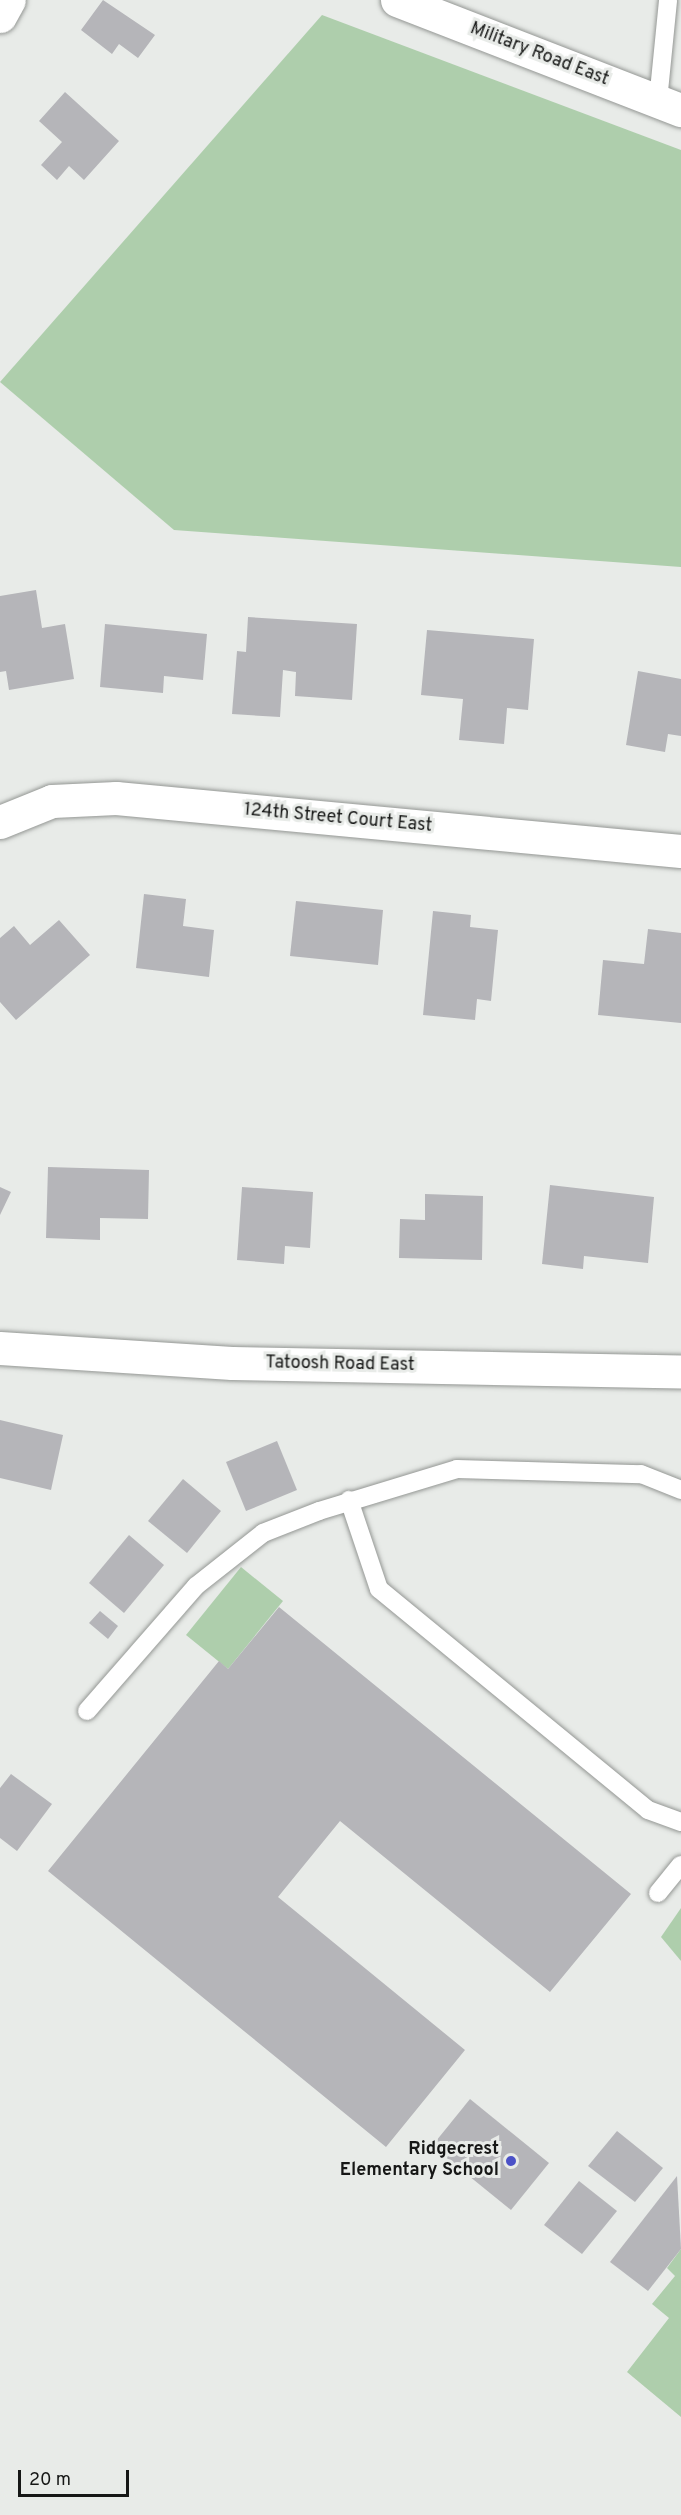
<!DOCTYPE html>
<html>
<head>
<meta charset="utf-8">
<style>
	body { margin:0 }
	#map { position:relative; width:681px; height:2515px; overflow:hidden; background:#e8ebe8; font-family:Overpass,sans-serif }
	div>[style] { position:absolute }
	.green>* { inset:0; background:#aeceac }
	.building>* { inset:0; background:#b5b5b9 }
	.roads { filter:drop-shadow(0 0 2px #949794) drop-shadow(0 0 2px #949794) }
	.lane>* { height:18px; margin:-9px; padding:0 9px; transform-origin:9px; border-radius:9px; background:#fff }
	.street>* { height:33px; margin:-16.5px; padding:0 16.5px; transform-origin:16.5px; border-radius:16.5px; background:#fff }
	.secondary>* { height:33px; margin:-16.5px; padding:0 16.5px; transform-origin:16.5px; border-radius:16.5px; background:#fff }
	.dots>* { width:16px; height:16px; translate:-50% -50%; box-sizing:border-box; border:3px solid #e8ebe8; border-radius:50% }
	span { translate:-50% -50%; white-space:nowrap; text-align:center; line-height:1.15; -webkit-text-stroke:6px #e8ebe8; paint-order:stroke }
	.street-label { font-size:18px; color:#161716 }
	.poi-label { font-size:18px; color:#161716; font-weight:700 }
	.right { translate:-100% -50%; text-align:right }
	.scale { position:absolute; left:18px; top:2470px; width:111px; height:27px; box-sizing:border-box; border:3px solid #161716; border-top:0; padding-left:8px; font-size:18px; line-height:21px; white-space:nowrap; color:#161716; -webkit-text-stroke:4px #e8ebe8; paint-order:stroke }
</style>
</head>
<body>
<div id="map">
	<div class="green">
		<div style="clip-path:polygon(322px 15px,681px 150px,681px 567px,174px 530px,0 382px)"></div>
		<div style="clip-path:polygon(241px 1567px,283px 1601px,228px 1669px,186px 1635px)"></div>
		<div style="clip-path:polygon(681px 1908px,681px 1961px,661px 1937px)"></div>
		<div style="clip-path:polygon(681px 2249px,681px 2417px,627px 2372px,669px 2318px,652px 2304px,675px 2276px,667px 2268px)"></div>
	</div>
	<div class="building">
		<div style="clip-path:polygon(103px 0,155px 35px,138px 58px,119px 44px,112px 54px,81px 30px)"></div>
		<div style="clip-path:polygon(65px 92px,119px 141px,84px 180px,69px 166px,57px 180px,41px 165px,62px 142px,39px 121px)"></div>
		<div style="clip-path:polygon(36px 590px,42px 628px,65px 624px,74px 679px,9px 690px,6px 671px,0 672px,0 596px)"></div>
		<div style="clip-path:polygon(248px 617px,357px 624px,352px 700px,295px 696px,296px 672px,283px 670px,280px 717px,232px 714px,237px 651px,246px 652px)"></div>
		<div style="clip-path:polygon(105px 624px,207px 634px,203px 680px,164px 676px,163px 693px,100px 687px)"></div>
		<div style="clip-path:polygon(427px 630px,534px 639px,528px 710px,507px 708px,504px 744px,459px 740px,463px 699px,421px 695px)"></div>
		<div style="clip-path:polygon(638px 671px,681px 679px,681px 736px,668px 734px,665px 752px,626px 745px)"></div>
		<div style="clip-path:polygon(144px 894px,186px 899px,183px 926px,214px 930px,209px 977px,136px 968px)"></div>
		<div style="clip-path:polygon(296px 901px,383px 910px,378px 965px,290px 956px)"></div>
		<div style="clip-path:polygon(433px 911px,471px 915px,470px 927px,498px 930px,491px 1001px,477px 999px,475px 1020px,423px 1015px)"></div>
		<div style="clip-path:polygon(59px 920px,90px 955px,16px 1020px,0 1002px,0 938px,14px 926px,30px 945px)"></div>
		<div style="clip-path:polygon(648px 929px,681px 933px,681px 1023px,598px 1015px,603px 960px,644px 964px)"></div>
		<div style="clip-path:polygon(48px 1167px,149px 1170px,148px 1219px,100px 1218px,100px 1240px,46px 1238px)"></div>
		<div style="clip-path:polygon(550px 1185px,654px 1197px,648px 1263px,584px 1256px,583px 1269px,542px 1264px)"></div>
		<div style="clip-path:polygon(0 1187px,11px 1192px,0 1215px)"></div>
		<div style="clip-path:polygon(242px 1187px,313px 1192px,310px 1248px,285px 1246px,284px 1264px,237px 1260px)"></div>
		<div style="clip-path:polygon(425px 1194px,483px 1196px,482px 1260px,399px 1258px,400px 1219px,425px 1220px)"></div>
		<div style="clip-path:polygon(0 1420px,63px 1435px,51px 1490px,0 1478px)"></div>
		<div style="clip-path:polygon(277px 1441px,297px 1490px,246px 1511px,226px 1462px)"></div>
		<div style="clip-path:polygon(183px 1479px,221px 1511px,187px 1553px,148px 1521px)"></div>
		<div style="clip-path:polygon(129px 1535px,164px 1565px,124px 1613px,89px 1583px)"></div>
		<div style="clip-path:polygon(279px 1607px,631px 1894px,550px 1992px,340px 1821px,278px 1897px,465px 2050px,386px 2147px,48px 1871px,219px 1661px,228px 1669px)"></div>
		<div style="clip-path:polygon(100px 1611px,118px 1626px,108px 1639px,89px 1623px)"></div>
		<div style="clip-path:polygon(11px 1774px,52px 1804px,17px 1851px,0 1838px,0 1788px)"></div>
		<div style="clip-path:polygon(470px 2099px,549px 2163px,511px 2210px,432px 2146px)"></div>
		<div style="clip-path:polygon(617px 2131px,663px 2168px,635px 2202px,588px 2166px)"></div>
		<div style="clip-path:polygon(677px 2176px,681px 2249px,648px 2291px,610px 2262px)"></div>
		<div style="clip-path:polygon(579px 2181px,617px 2211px,582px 2254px,544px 2225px)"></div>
	</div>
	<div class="roads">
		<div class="lane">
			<div style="left:658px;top:101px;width:101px;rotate:-84.3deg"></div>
			<div style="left:349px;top:1500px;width:94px;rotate:71.4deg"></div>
			<div style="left:379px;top:1589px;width:348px;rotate:39.4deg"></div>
			<div style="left:648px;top:1810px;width:35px;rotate:20deg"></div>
			<div style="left:87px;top:1711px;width:166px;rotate:-48.9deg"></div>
			<div style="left:196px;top:1586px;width:85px;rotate:-38.3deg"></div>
			<div style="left:263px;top:1533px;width:60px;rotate:-21.4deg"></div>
			<div style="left:319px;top:1511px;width:144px;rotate:-16.9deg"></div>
			<div style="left:457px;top:1469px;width:184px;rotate:1.6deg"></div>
			<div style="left:641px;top:1474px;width:43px;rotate:21.8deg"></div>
			<div style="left:658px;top:1893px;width:36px;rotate:-51deg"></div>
		</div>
		<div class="street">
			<div style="left:0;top:16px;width:18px;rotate:-61deg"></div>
			<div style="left:0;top:822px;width:56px;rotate:-22deg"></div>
			<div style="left:52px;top:801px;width:64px;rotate:-2.7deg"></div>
			<div style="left:116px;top:798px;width:567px;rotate:5.36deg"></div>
			<div style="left:0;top:1348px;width:232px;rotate:3.7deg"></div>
			<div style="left:232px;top:1363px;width:449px;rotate:1.1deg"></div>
		</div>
		<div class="secondary">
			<div style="left:397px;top:0;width:305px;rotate:21.2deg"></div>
		</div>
	</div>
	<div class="dots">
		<div style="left:511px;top:2161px;background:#4b51c7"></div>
	</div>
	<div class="street-label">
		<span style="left:539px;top:55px;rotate:21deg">Military Road East</span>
		<span style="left:338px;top:819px;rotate:5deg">124th Street Court East</span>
		<span style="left:340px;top:1365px;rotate:1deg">Tatoosh Road East</span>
	</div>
	<div class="poi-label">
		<span class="right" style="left:499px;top:2161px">Ridgecrest<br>Elementary School</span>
	</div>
	<div class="scale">20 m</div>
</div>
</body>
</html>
